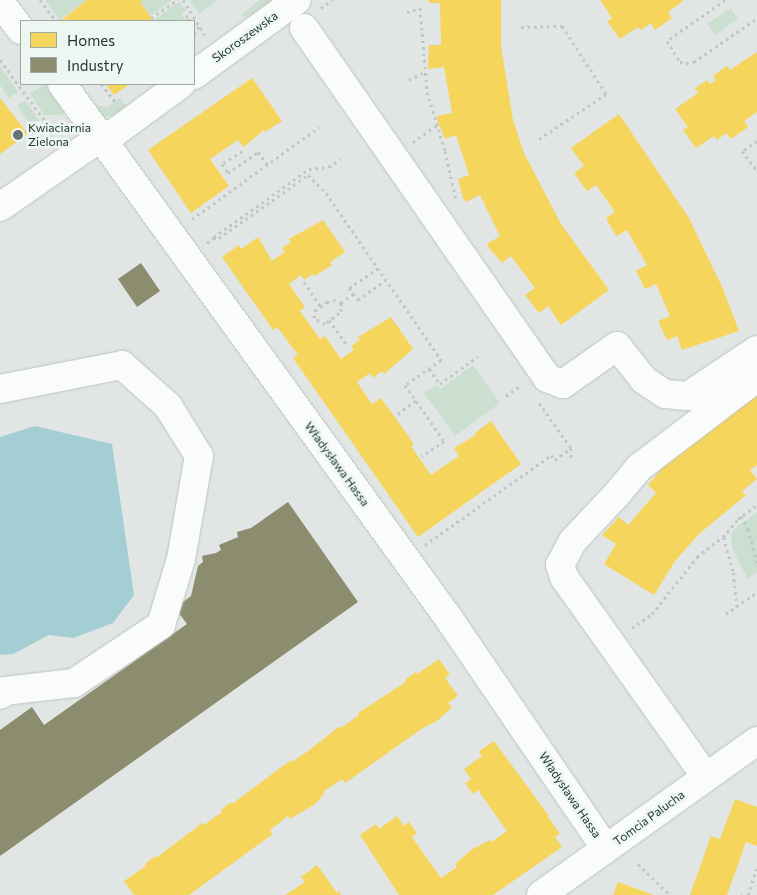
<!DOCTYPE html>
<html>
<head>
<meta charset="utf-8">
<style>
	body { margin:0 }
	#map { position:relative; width:757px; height:895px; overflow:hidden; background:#e1e6e4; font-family:Commissioner,sans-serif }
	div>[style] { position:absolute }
	.green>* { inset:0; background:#cadfd0 }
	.water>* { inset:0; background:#a3ced3 }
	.homes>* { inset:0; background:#f6d55c }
	.industry>* { inset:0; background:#8c8c6e }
	.path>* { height:3px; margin-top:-1.5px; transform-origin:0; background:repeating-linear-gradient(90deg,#bfc6c5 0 2.5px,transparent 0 6.5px) }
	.roads { filter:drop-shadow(0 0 1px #bec3c1) drop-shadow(0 0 1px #bec3c1) }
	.minor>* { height:28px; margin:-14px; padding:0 14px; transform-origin:14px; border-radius:14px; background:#fafbfb }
	.dots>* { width:14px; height:14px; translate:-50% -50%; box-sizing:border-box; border:2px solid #eef6f2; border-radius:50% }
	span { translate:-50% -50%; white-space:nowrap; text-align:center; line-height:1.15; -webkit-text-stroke:5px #eef6f2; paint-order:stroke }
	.street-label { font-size:12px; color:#213831 }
	.poi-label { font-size:12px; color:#213831 }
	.left { translate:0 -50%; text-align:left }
	.legend { position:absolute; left:20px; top:20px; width:175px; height:65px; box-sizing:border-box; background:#eef6f2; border:1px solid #9caaa5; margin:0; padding:6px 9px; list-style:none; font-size:15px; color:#213831 }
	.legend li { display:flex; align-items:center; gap:10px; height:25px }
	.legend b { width:25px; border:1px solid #9caaa5 }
</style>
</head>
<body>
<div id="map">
	<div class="green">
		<div style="clip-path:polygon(45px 0,87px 0,59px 20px)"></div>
		<div style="clip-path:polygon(143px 0,172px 0,150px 16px,140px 2px)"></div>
		<div style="clip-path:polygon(189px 0,218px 0,199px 14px)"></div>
		<div style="clip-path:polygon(260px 0,277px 0,251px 18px,243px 16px,241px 14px)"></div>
		<div style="clip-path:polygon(179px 2px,186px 10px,181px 14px,186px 21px,153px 21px)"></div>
		<div style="clip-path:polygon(731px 8px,738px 19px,715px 35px,707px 24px)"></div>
		<div style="clip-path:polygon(0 66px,18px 92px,9px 98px,0 85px)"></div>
		<div style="clip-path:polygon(45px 84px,65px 112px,61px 115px,44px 115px,30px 94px)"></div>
		<div style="clip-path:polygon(120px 98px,127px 107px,114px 116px,102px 117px,92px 110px,98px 106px,108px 107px)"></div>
		<div style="clip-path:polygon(25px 100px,42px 124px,33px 130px,17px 106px)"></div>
		<div style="clip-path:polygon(473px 365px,500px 403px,455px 436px,424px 393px,436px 385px,440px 389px)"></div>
		<div style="clip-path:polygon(757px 512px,757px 572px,748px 579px,733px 551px,731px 536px,733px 530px)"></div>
	</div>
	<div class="water">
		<div style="clip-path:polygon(35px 426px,112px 444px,134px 595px,113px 623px,73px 638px,49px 635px,13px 654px,0 655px,0 437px)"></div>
	</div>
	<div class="homes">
		<div style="clip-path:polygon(87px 0,143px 0,140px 2px,154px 21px,60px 21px)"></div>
		<div style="clip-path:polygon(429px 0,501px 0,501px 46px,513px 120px,524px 153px,561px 224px,609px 290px,561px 325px,548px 306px,539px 313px,525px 295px,535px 288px,511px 256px,502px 263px,489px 248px,487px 244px,500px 236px,480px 195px,466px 202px,463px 198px,458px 179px,469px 175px,456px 135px,445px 139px,437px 120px,437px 116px,452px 113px,444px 67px,428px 69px,429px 45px,441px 45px,440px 3px,429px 3px)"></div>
		<div style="clip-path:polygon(600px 0,682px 0,683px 1px,668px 12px,672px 18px,655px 30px,651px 23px,641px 30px,638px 27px,620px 39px,607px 21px,612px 18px)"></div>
		<div style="clip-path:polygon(757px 52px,757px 112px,744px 121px,748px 127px,731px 139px,726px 133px,717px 140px,714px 136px,696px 148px,683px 130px,688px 127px,675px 109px,698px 93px,695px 88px,707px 80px,710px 84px,716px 80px,713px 76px,727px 66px,730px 70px)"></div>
		<div style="clip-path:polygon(252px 78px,282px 121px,265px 132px,264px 130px,244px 147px,238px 140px,210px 159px,229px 186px,191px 213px,148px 150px)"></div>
		<div style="clip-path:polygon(106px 84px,130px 84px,114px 95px)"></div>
		<div style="clip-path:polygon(0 98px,28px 134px,0 154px)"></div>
		<div style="clip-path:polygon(619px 114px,689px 218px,723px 289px,739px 331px,682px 350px,677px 336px,667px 340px,658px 321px,670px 316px,656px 284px,645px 289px,636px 271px,647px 265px,627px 230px,616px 236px,606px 218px,615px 212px,596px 185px,587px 191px,574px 173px,584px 166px,571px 148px)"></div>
		<div style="clip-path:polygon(323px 220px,345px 252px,330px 262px,332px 265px,315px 276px,313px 274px,304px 280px,301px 275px,289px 284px,305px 307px,300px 311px,320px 339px,325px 336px,341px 359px,354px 350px,351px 346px,360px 340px,358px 337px,391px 317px,413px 349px,384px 374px,382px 371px,373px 378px,370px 373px,357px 382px,372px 404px,381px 398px,414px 444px,411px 446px,431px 475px,459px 456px,454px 448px,476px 435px,475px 433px,491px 421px,521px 464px,418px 537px,293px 358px,298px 355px,277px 327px,273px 330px,222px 257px,239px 245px,241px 249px,258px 237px,272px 261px,285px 252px,282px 248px,291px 242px,289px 239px)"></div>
		<div style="clip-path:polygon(757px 393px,757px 465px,750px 470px,757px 479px,742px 491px,746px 495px,699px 534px,675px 561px,654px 595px,604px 564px,616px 544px,602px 535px,619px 517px,628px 525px,656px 493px,648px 485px,660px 471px,659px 469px)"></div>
		<div style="clip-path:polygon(439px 659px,450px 675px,445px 678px,458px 696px,448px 703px,452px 707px,437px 721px,423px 728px,345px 783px,342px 779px,323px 792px,324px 794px,315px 804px,290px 819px,288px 816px,270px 830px,273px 834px,189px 895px,134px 895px,124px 881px,146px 866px,145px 864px,155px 856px,156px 858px,202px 823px,204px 825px,222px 812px,221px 810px,231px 802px,232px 804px,291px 760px,292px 762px,308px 751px,340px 726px,341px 728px,359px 715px,358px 713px,406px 682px,405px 680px,416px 672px,417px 674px)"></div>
		<div style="clip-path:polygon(494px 741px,549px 816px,548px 817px,560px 834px,555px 837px,562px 847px,493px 895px,399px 895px,360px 835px,376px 824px,379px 829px,397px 816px,404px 826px,409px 822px,417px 833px,412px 837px,441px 878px,447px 874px,457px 867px,455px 864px,471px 850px,490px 840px,491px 842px,507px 831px,478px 790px,473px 794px,465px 783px,471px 779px,464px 769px,482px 756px,479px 751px)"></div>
		<div style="clip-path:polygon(735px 799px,757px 807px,757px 846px,746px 842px,727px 895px,690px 895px,711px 836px,720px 839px)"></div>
		<div style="clip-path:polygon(317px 865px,337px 893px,339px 891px,341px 895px,285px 895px,305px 882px,301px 877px)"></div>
		<div style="clip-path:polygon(618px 882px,654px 895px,613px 895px)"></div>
	</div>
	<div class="industry">
		<div style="clip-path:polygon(141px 263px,160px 291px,137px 307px,118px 279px)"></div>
		<div style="clip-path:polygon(288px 502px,358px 602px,0 856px,0 730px,32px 707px,44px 725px,187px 624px,175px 608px,191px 596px,198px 566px,203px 562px,202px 556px,216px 553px,221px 550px,219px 545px,238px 537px,237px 532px,251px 528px)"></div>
	</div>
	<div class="path">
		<div style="left:40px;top:0;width:26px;rotate:53deg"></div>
		<div style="left:183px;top:0;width:41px;rotate:57.8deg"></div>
		<div style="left:725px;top:0;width:71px;rotate:144.7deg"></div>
		<div style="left:667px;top:41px;width:25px;rotate:58deg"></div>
		<div style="left:680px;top:62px;width:6px;rotate:9deg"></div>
		<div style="left:686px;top:63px;width:8px;rotate:-7deg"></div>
		<div style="left:694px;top:62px;width:77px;rotate:-34.9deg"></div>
		<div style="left:321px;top:8px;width:14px;rotate:-34deg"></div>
		<div style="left:407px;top:12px;width:14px;rotate:-17deg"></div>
		<div style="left:420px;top:8px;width:84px;rotate:85.2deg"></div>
		<div style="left:427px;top:92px;width:62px;rotate:73deg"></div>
		<div style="left:445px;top:151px;width:50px;rotate:77.3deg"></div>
		<div style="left:151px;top:18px;width:32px;rotate:-34deg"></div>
		<div style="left:189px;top:21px;width:5px;rotate:-127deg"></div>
		<div style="left:186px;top:17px;width:6px;rotate:-31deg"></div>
		<div style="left:521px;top:27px;width:41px;rotate:-1.4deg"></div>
		<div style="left:562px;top:26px;width:81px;rotate:57.1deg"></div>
		<div style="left:606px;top:94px;width:81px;rotate:146.1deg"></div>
		<div style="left:194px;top:34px;width:9px;rotate:-58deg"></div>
		<div style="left:0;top:60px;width:89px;rotate:53.6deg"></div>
		<div style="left:53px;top:132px;width:9px;rotate:111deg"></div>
		<div style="left:409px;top:80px;width:19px;rotate:-28deg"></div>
		<div style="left:101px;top:84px;width:22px;rotate:51deg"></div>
		<div style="left:757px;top:141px;width:18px;rotate:146deg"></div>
		<div style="left:742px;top:151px;width:25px;rotate:53deg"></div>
		<div style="left:413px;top:142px;width:29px;rotate:-35deg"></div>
		<div style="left:242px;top:151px;width:24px;rotate:147deg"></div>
		<div style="left:222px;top:164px;width:11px;rotate:56deg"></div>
		<div style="left:228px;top:173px;width:37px;rotate:-35deg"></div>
		<div style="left:258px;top:152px;width:15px;rotate:53deg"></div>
		<div style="left:192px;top:219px;width:157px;rotate:-35.9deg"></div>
		<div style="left:214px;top:237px;width:117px;rotate:-35.6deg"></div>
		<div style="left:309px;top:169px;width:20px;rotate:-6deg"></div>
		<div style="left:329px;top:167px;width:14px;rotate:-34deg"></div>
		<div style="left:207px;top:243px;width:8px;rotate:-40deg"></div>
		<div style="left:213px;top:238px;width:6px"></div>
		<div style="left:219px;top:238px;width:109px;rotate:-35.3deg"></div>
		<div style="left:308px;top:175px;width:25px;rotate:45deg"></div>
		<div style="left:326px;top:193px;width:203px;rotate:55.4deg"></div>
		<div style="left:441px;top:360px;width:44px;rotate:145.2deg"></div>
		<div style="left:405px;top:385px;width:68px;rotate:55.1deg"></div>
		<div style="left:444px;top:441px;width:27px;rotate:146deg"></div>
		<div style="left:378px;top:268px;width:35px;rotate:145deg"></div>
		<div style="left:349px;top:288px;width:15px;rotate:53deg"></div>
		<div style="left:358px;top:300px;width:34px;rotate:-36deg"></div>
		<div style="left:304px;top:282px;width:30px;rotate:56deg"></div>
		<div style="left:341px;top:303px;width:6px;rotate:81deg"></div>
		<div style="left:342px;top:309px;width:5px;rotate:127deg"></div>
		<div style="left:339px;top:313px;width:18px;rotate:142deg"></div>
		<div style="left:325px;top:324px;width:13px;rotate:-151deg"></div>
		<div style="left:314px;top:318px;width:7px;rotate:-82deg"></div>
		<div style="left:315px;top:311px;width:15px;rotate:-37deg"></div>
		<div style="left:327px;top:302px;width:6px;rotate:-18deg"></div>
		<div style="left:333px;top:300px;width:9px;rotate:21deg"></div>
		<div style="left:341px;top:303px;width:16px;rotate:-35deg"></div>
		<div style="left:329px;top:320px;width:31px;rotate:54deg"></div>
		<div style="left:429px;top:369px;width:19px;rotate:54deg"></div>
		<div style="left:440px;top:384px;width:47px;rotate:-36.4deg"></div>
		<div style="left:506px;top:396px;width:19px;rotate:-35deg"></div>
		<div style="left:539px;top:403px;width:55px;rotate:54.6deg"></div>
		<div style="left:571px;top:448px;width:10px;rotate:90deg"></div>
		<div style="left:398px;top:414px;width:23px;rotate:-38deg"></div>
		<div style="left:741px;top:516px;width:15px;rotate:62deg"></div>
		<div style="left:748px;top:529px;width:35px;rotate:75deg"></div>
		<div style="left:425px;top:545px;width:155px;rotate:-35.5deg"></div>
		<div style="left:551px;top:455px;width:6px;rotate:51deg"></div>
		<div style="left:555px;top:460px;width:20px;rotate:-37deg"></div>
		<div style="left:737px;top:607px;width:36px;rotate:-96deg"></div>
		<div style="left:733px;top:571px;width:35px;rotate:-106deg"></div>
		<div style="left:723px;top:537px;width:23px;rotate:-50deg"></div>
		<div style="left:738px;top:519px;width:24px;rotate:-36deg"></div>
		<div style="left:726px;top:614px;width:38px;rotate:-35deg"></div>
		<div style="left:632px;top:628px;width:24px;rotate:-35deg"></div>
		<div style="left:652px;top:614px;width:73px;rotate:-51.7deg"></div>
		<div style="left:697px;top:557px;width:33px;rotate:-38deg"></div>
		<div style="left:638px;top:864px;width:45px;rotate:44.1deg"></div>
		<div style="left:741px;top:895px;width:1px"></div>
		<div style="left:748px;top:895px;width:28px;rotate:-72deg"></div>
	</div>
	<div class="roads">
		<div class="minor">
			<div style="left:0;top:2px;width:35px;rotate:53deg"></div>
			<div style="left:304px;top:28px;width:426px;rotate:55.2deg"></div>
			<div style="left:547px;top:378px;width:17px;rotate:21deg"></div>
			<div style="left:563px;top:384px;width:66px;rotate:-35.1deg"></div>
			<div style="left:617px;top:346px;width:43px;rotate:51.5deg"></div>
			<div style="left:644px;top:380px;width:25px;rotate:34deg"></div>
			<div style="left:665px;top:394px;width:23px;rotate:5deg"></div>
			<div style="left:688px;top:396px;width:83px;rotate:-33.7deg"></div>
			<div style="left:194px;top:75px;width:127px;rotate:-36.1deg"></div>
			<div style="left:62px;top:84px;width:657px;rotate:54.11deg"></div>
			<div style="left:447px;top:616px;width:282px;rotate:55.7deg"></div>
			<div style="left:0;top:207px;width:123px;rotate:-34.7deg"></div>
			<div style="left:101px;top:137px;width:14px;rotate:-17deg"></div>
			<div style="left:114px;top:133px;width:83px;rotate:-36.2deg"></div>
			<div style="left:0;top:389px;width:124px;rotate:-11.1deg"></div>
			<div style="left:122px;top:365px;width:62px;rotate:41.7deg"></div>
			<div style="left:168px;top:406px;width:59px;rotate:58.2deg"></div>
			<div style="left:199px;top:456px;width:105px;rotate:99.9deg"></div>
			<div style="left:181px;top:559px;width:69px;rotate:106.9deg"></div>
			<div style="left:161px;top:625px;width:105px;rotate:146.3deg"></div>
			<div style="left:74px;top:683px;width:69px;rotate:173.4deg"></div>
			<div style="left:5px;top:691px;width:6px;rotate:141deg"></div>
			<div style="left:706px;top:777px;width:245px;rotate:-125.4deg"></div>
			<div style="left:564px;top:577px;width:13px;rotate:-108deg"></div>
			<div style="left:560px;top:565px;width:27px;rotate:-62deg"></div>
			<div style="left:573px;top:541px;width:64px;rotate:-46.9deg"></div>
			<div style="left:617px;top:494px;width:35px;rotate:-50deg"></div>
			<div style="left:640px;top:467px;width:147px;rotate:-37.3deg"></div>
			<div style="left:541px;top:895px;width:265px;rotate:-35.5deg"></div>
		</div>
	</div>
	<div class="dots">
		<div style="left:18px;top:135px;background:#647570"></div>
	</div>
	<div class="street-label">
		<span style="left:245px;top:37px;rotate:-36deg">Skoroszewska</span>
		<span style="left:337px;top:464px;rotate:54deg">Władysława Hassa</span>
		<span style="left:570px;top:795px;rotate:56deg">Władysława Hassa</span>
		<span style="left:649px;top:818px;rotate:-36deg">Tomcia Palucha</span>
	</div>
	<div class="poi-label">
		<span class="left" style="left:28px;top:135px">Kwiaciarnia<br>Zielona</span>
	</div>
	<ul class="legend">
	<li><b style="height:14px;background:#f6d55c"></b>Homes</li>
	<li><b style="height:14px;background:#8c8c6e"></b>Industry</li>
	</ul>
</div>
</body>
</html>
